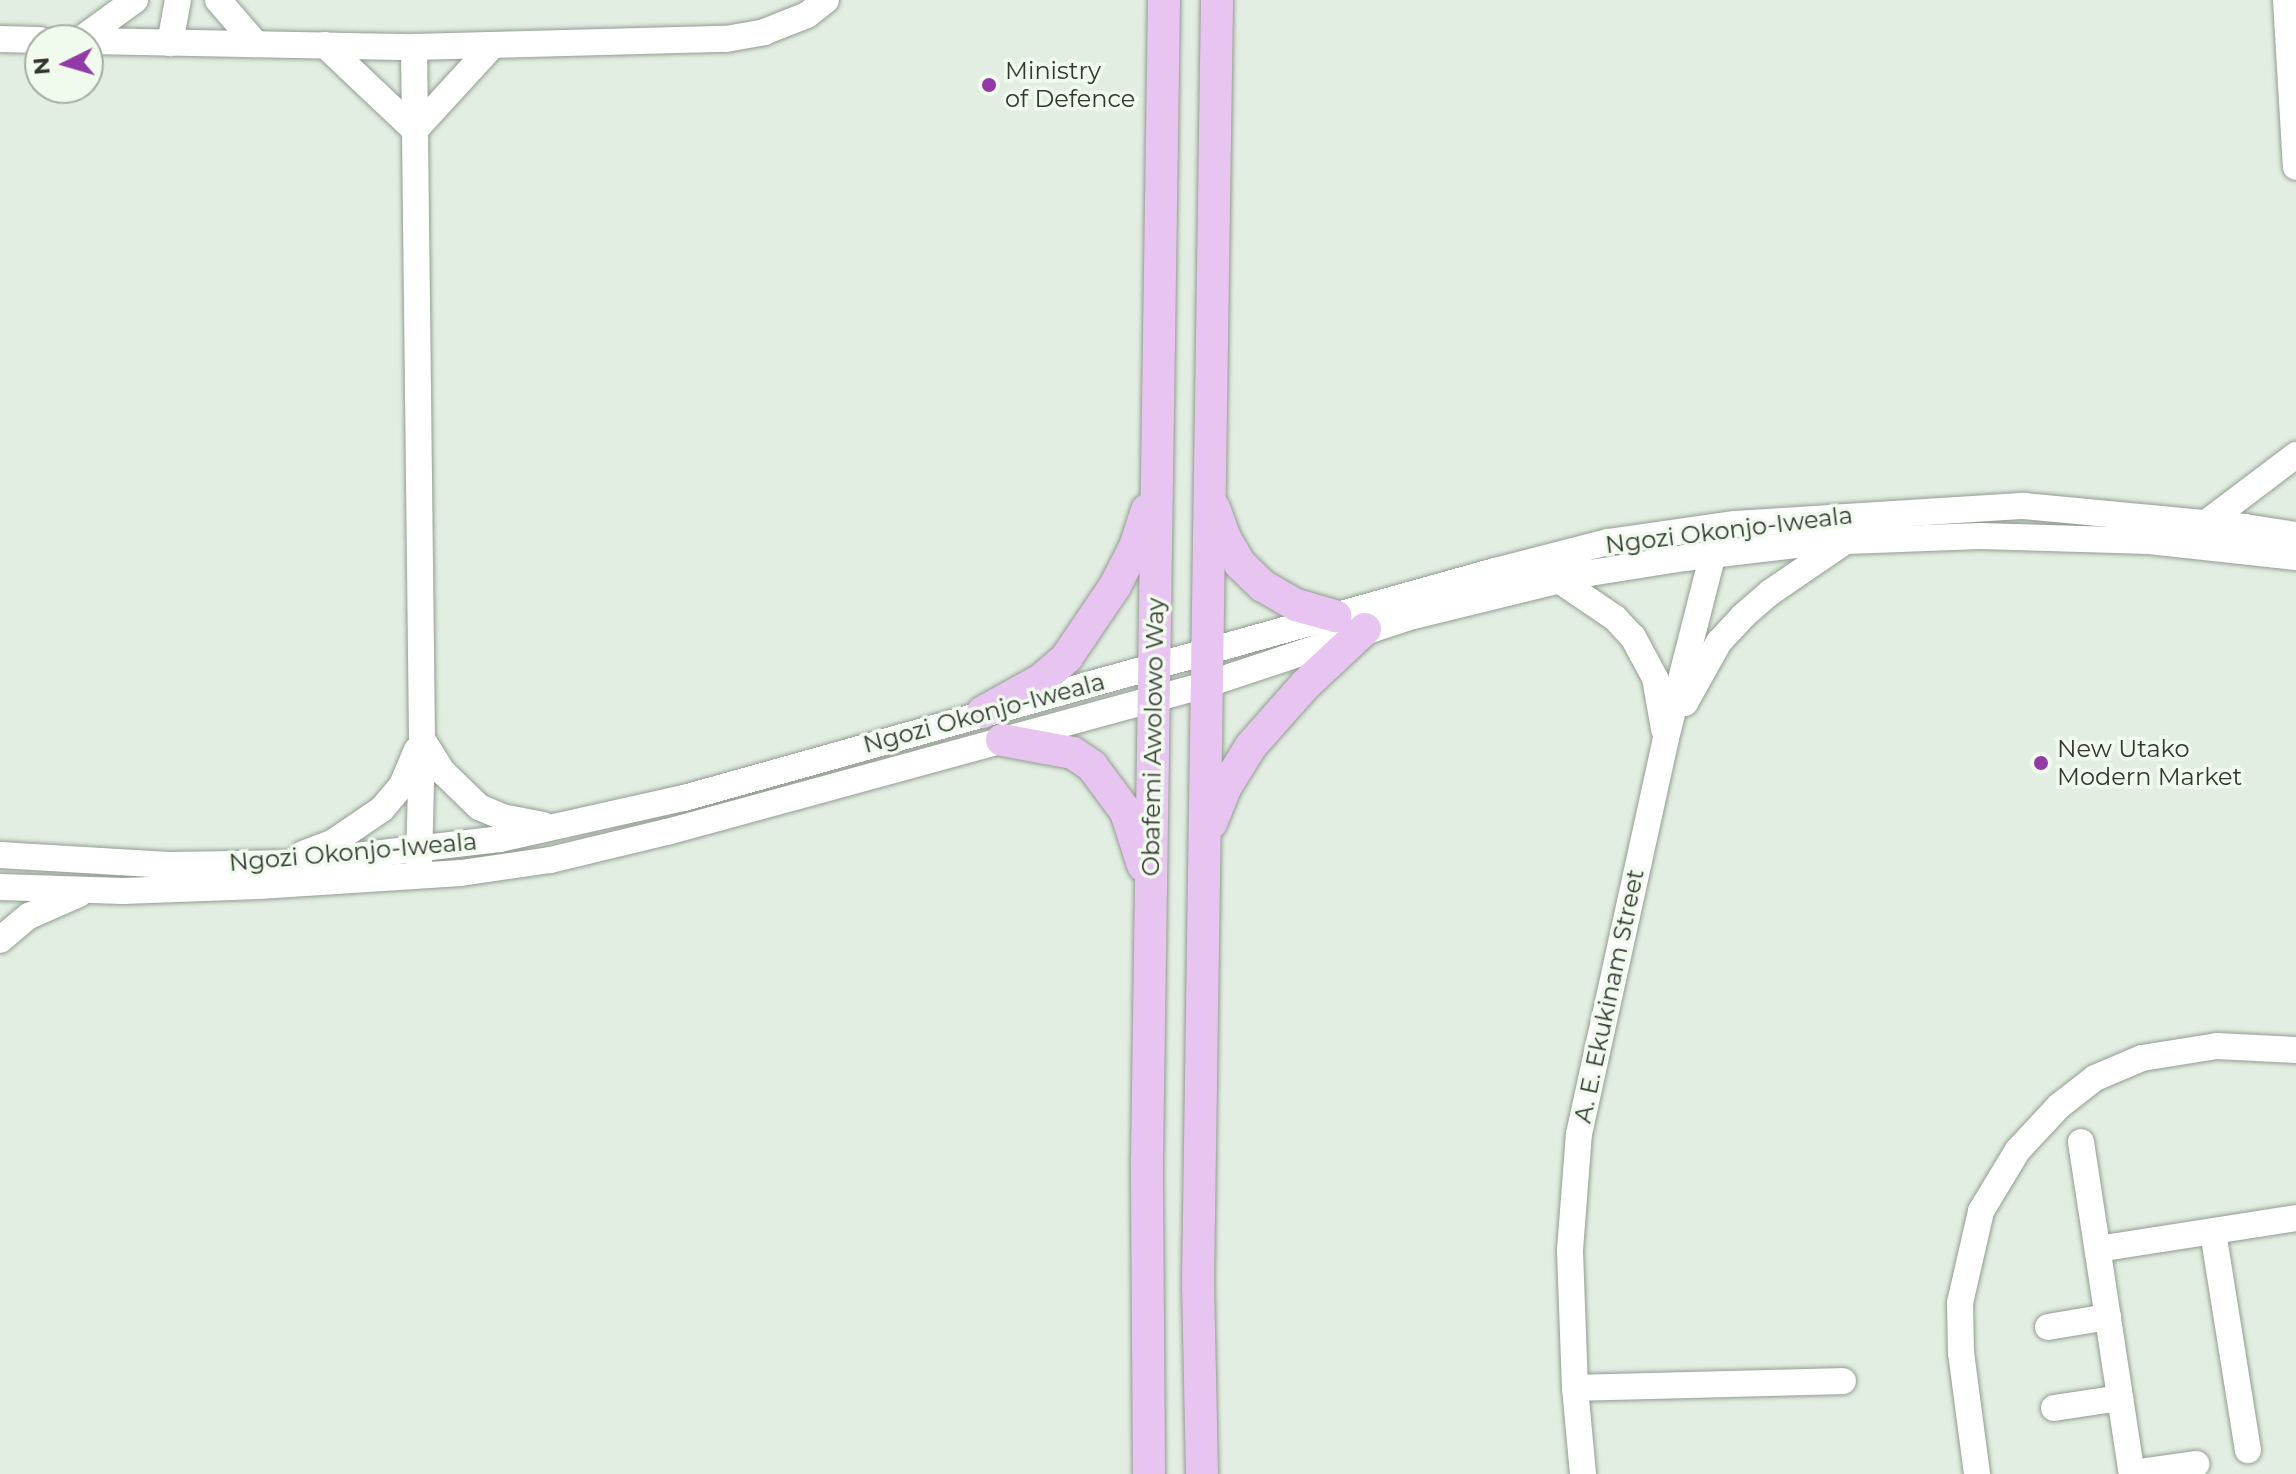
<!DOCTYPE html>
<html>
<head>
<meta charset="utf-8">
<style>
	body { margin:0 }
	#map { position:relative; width:2296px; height:1474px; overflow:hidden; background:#e2eee1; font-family:Montserrat,sans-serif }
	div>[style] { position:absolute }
	.roads { filter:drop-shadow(0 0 2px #929d91) drop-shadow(0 0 2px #929d91) }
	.minor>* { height:26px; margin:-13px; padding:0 13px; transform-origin:13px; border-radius:13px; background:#fff }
	.major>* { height:32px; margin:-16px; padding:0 16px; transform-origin:16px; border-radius:16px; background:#e8c5f1 }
	.dots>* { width:22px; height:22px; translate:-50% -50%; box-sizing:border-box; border:4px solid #f0fbee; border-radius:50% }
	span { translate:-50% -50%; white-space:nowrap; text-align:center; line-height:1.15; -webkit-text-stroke:7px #f0fbee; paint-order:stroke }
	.poi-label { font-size:24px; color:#333732 }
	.left { translate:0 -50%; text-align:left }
	.street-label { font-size:24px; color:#333732 }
	.north { position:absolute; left:24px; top:24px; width:80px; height:80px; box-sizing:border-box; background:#f0fbee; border:2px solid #a4ada3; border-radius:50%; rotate:265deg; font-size:22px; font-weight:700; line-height:32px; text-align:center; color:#333732 }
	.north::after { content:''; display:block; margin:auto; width:28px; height:36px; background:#923aa7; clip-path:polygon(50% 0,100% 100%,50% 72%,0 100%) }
</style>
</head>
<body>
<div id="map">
	<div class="roads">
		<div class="minor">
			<div style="left:218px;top:0;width:58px;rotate:49.2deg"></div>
			<div style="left:2286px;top:0;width:167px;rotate:86.6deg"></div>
			<div style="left:0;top:39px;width:40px;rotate:1.4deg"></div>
			<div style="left:80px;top:40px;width:68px;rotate:-36deg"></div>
			<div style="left:88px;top:41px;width:326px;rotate:1.1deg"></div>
			<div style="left:170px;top:43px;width:44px;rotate:-79.5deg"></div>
			<div style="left:325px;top:45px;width:124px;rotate:43.4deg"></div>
			<div style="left:415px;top:130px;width:115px;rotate:-47.5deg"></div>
			<div style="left:2206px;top:523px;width:113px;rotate:-37.1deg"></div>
			<div style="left:1559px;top:580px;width:68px;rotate:34.2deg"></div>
			<div style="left:1615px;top:618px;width:26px;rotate:47deg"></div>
			<div style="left:1633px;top:637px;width:47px;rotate:61.8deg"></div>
			<div style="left:1655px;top:678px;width:52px;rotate:80deg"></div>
			<div style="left:1685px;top:703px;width:70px;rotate:-60.9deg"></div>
			<div style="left:1719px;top:642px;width:35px;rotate:-47deg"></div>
			<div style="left:1743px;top:616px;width:37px;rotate:-41deg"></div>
			<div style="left:1771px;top:592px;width:92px;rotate:-34.4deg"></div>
			<div style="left:422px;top:739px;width:39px;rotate:58deg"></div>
			<div style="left:443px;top:772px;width:50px;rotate:44.2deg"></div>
			<div style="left:479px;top:807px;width:25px;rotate:23deg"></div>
			<div style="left:502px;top:817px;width:42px;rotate:11deg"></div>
			<div style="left:303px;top:854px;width:31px;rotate:-21deg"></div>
			<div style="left:332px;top:843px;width:60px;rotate:-34.2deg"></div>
			<div style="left:382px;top:809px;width:31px;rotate:-50deg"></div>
			<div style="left:402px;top:785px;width:38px;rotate:-67deg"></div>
			<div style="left:0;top:855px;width:169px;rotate:3.4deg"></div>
			<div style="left:169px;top:865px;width:127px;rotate:-0.9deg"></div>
			<div style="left:296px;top:863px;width:205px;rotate:-6.7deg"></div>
			<div style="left:500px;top:839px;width:189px;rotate:-12.6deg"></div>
			<div style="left:684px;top:798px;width:842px;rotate:-15.64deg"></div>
			<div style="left:1495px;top:571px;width:117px;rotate:-14.4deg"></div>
			<div style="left:1608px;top:542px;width:128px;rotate:-8.1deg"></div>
			<div style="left:1735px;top:524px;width:290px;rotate:-3.6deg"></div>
			<div style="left:2024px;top:506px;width:222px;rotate:5.4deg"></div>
			<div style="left:2245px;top:527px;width:52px;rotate:8.9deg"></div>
			<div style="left:419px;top:865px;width:126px;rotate:-88.6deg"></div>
			<div style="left:422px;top:739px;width:692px;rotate:-90.66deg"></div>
			<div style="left:414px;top:47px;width:312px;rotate:-1.5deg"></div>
			<div style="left:726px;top:39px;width:39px;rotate:-10deg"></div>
			<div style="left:764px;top:32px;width:46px;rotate:-21.6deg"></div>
			<div style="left:807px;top:15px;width:24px;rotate:-38deg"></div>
			<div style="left:0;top:887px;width:123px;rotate:1.9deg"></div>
			<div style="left:123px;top:891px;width:136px;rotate:-2.1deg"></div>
			<div style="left:259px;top:886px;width:202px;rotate:-3.7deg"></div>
			<div style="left:461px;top:873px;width:90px;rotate:-8.3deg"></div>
			<div style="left:550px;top:860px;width:120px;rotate:-13.5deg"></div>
			<div style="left:667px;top:832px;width:558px;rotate:-15.28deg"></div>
			<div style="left:1205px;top:685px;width:219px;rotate:-18.4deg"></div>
			<div style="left:1413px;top:616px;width:182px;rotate:-13.7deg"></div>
			<div style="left:1590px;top:573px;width:96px;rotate:-9deg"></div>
			<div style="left:1685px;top:558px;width:137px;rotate:-6.7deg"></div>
			<div style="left:1821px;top:542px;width:159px;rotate:-2.2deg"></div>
			<div style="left:1980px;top:536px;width:169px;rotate:1.7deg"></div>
			<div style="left:2149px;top:541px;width:148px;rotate:6.2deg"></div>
			<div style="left:0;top:940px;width:38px;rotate:-40deg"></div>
			<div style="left:29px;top:916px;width:55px;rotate:-23.7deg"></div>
			<div style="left:2081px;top:1142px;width:336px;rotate:81.3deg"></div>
			<div style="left:2213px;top:1232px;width:221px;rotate:80.9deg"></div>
			<div style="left:2098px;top:1249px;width:200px;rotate:-8.9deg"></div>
			<div style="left:2048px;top:1327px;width:61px;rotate:-9.5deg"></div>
			<div style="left:1575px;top:1388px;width:268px;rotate:-1.5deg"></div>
			<div style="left:2054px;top:1408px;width:67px;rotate:-8.6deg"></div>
			<div style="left:2132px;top:1473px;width:65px;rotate:-8deg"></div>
			<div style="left:1583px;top:1474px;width:86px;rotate:-95.3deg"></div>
			<div style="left:1575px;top:1388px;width:138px;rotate:-92.1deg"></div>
			<div style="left:1570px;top:1250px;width:116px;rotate:-85.6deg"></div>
			<div style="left:1579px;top:1134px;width:405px;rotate:-77.6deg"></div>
			<div style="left:1666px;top:738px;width:206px;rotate:-75.7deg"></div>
			<div style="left:1977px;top:1474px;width:122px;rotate:-97.5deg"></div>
			<div style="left:1961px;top:1353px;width:50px;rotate:-91.1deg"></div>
			<div style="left:1960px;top:1303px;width:94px;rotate:-77.1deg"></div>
			<div style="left:1981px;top:1211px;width:71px;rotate:-58.8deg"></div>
			<div style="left:2018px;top:1150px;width:60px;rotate:-47deg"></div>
			<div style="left:2059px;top:1106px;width:46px;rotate:-37.9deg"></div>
			<div style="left:2095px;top:1078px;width:51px;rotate:-23.1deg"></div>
			<div style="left:2142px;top:1058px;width:76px;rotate:-9.1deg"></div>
			<div style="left:2217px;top:1046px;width:79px;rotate:2.9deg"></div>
		</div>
		<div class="major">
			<div style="left:1214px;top:508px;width:32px;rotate:70deg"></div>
			<div style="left:1225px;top:538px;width:30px;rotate:60deg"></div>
			<div style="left:1240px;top:564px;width:32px;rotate:44deg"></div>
			<div style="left:1263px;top:586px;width:38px;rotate:30deg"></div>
			<div style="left:1296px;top:605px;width:41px;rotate:15.8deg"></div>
			<div style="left:983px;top:712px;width:66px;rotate:-28.9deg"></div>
			<div style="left:1041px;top:680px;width:35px;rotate:-41deg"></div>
			<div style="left:1067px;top:657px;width:86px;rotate:-55.9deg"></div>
			<div style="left:1115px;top:586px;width:44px;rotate:-62.9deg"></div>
			<div style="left:1135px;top:547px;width:39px;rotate:-72deg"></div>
			<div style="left:1002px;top:740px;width:72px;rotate:10.4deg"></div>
			<div style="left:1073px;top:753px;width:23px;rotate:34deg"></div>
			<div style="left:1092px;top:766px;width:57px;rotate:53.5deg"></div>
			<div style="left:1126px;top:812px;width:56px;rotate:72.2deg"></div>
			<div style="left:1211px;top:823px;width:38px;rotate:-68deg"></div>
			<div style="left:1225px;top:788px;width:49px;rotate:-58.2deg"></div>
			<div style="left:1251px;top:746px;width:81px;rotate:-48.5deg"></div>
			<div style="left:1305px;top:685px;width:82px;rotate:-43deg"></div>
			<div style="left:1149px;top:1474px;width:316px;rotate:-90.4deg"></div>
			<div style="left:1147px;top:1158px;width:1158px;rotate:-89.16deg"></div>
			<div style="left:1202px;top:1474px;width:192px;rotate:-91.2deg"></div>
			<div style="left:1198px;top:1282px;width:1282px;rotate:-89.15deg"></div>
		</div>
	</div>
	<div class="dots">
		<div style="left:989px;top:85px;background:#923aa7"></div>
		<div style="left:2041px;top:763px;background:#923aa7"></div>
	</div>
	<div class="poi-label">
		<span class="left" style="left:1005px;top:85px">Ministry<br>of Defence</span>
		<span class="left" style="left:2057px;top:763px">New Utako<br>Modern Market</span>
	</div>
	<div class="street-label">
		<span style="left:1729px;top:530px;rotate:-7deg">Ngozi Okonjo-Iweala</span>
		<span style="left:984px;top:713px;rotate:-15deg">Ngozi Okonjo-Iweala</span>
		<span style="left:1153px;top:737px;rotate:-89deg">Obafemi Awolowo Way</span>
		<span style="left:353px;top:852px;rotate:-5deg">Ngozi Okonjo-Iweala</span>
		<span style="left:1609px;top:996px;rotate:-78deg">A. E. Ekukinam Street</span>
	</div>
	<div class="north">N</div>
</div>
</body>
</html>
